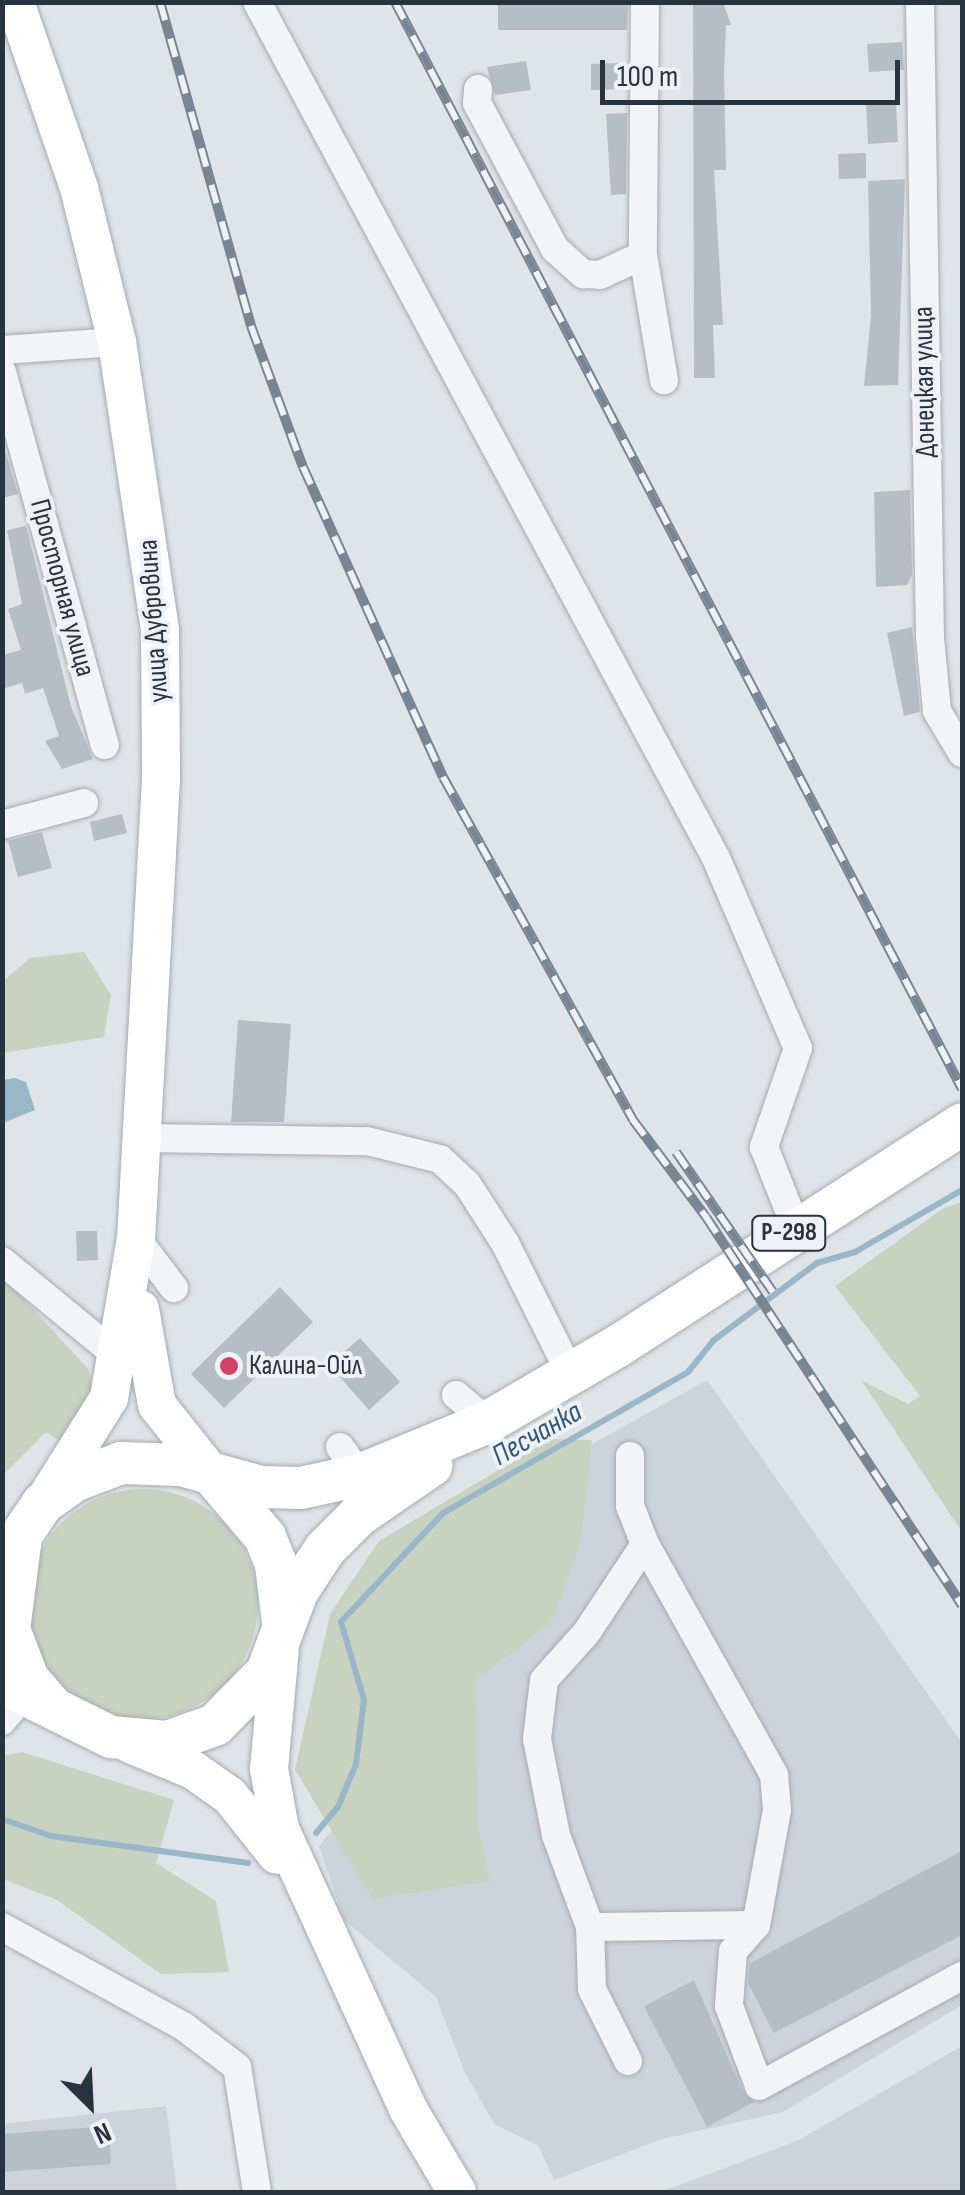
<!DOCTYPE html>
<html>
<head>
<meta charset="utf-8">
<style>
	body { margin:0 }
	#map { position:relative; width:965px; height:2195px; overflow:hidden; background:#dfe4e8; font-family:"Sofia Sans Condensed",sans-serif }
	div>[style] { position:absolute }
	.built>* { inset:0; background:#cdd3da }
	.green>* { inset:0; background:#c7d2c0 }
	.round { border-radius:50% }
	.water>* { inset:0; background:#9ab6c9 }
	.stream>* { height:6px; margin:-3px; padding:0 3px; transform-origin:3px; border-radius:3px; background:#9ab6c9 }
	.building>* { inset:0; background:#b6bec5 }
	.roads { filter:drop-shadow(0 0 2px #a4abb2) drop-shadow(0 0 2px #a4abb2) }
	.minor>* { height:28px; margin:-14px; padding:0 14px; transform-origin:14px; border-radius:14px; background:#f2f4f7 }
	.major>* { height:38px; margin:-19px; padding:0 19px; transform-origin:19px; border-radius:19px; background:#fff }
	.highway>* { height:42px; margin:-21px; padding:0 21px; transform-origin:21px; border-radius:21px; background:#fff }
	.rail>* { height:10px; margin-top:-5px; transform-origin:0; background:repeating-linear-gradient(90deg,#eef2f6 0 19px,#788592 0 38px); box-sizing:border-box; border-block:2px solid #788592 }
	.dots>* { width:28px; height:28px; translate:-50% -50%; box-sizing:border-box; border:5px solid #eef2f6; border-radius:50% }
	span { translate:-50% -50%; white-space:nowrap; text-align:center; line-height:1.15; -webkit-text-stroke:8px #eef2f6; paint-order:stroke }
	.shield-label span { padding:2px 8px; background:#eef2f6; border:2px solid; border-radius:8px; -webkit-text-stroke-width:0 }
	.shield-label { font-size:25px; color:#283340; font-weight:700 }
	.street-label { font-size:28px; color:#283340 }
	.poi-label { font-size:28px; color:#283340 }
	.left { translate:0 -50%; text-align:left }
	.water-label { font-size:30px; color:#325774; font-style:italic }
	.frame { position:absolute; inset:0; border:5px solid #283340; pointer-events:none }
	.north { position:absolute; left:40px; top:2055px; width:100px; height:100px; -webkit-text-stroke:8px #eef2f6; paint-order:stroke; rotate:156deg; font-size:28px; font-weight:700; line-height:40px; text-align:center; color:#283340 }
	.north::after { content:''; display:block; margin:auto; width:35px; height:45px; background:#283340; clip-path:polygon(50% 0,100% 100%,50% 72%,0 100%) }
	.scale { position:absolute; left:600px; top:60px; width:300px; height:45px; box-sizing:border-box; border:5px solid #283340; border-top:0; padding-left:12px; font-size:30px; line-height:35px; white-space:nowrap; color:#283340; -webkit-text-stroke:8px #eef2f6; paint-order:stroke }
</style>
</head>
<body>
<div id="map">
	<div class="built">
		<div style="clip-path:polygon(707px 1380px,962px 1743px,962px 2005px,783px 2112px,662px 2139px,554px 2180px,538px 2145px,495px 2125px,465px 2073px,436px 1997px,344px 1920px,319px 1846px,374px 1779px,524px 1482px)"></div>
		<div style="clip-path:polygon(962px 2046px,962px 2192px,661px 2192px,799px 2140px)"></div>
		<div style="clip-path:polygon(166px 2106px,177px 2192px,3px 2192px,2px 2124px)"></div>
	</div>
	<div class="green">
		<div style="clip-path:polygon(84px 952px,111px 995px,104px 1037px,3px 1053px,3px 981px,30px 958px)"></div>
		<div style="clip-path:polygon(962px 1202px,962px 1532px,861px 1380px,908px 1404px,920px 1396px,835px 1286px,942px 1209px)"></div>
		<div style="clip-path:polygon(3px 1276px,89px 1370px,95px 1404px,60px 1441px,46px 1432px,3px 1475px)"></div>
		<div style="clip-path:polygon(551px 1439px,592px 1440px,581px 1540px,552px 1622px,475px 1680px,478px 1830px,490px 1881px,373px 1899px,295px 1770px,330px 1614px,379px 1541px)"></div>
		<div class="round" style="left:28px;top:1489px;width:230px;height:230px"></div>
		<div style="clip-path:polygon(22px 1752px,174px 1800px,156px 1863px,216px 1901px,229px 1972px,161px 1974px,57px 1900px,3px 1879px,3px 1756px)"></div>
	</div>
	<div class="water">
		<div style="clip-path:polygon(15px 1078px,26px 1082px,35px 1110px,3px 1123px,3px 1080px)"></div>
	</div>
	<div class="stream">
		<div style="left:2px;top:1819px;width:52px;rotate:19.1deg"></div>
		<div style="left:51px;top:1836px;width:199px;rotate:7.8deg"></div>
		<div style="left:316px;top:1833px;width:34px;rotate:-50deg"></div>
		<div style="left:338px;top:1807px;width:47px;rotate:-67.3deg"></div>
		<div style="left:356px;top:1764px;width:64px;rotate:-82.9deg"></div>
		<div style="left:364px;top:1700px;width:81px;rotate:-106.4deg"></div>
		<div style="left:341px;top:1622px;width:149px;rotate:-46.9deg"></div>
		<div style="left:443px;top:1513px;width:283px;rotate:-29.9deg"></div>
		<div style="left:688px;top:1372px;width:41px;rotate:-50.9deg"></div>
		<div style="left:714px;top:1340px;width:129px;rotate:-36.8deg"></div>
		<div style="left:817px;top:1263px;width:40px;rotate:-16deg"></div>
		<div style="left:855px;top:1252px;width:124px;rotate:-30.1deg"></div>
	</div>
	<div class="building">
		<div style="clip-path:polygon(498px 2px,628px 2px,627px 30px,498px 30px)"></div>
		<div style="clip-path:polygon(693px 2px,723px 2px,731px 25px,726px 25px,724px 72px,726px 170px,714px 170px,723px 325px,713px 325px,715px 378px,694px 378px)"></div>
		<div style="clip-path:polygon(902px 42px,904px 70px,869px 72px,867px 44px)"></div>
		<div style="clip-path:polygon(526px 61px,531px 90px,495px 95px,487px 67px)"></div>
		<div style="clip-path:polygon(618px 63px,619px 89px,591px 90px,591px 64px)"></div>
		<div style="clip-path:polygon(896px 102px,898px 142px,868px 144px,866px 103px)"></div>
		<div style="clip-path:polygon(627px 113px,626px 194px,611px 195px,606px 114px)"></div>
		<div style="clip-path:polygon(866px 153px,866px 178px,839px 179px,838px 154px)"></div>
		<div style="clip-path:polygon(905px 179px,898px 385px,864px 386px,871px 315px,868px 181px)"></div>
		<div style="clip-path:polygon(6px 453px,18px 494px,2px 498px,2px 454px)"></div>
		<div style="clip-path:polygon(910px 490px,912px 575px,907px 585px,876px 587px,874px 492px)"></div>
		<div style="clip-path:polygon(26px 526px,71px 706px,93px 759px,62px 769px,45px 741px,59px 736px,43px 688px,25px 694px,22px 683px,2px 689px,2px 655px,21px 650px,8px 609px,22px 604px,7px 530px)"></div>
		<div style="clip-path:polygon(912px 627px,920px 712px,904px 716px,887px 633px)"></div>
		<div style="clip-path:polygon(122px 814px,127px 833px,94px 841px,90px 822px)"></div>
		<div style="clip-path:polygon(42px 832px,52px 868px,18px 877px,8px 841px)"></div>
		<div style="clip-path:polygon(238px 1020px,291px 1024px,284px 1122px,231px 1122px)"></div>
		<div style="clip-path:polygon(76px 1231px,97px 1231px,98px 1260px,77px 1261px)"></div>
		<div style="clip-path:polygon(280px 1287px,313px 1322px,224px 1408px,191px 1374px)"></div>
		<div style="clip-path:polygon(360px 1338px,400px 1382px,369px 1410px,329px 1365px)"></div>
		<div style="clip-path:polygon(962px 1851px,962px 1935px,774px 2033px,748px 1983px,750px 1963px)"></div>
		<div style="clip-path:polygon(694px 1980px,743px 2092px,754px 2102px,707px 2127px,644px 2006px)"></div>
		<div style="clip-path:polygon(109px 2126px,111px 2164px,2px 2172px,2px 2134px)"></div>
	</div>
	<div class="roads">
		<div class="minor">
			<div style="left:257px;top:2px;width:971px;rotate:61.8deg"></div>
			<div style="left:716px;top:858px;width:207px;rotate:66.7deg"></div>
			<div style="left:798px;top:1048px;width:105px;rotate:109deg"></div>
			<div style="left:764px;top:1147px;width:87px;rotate:68.4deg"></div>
			<div style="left:645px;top:2px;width:253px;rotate:90.5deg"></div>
			<div style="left:643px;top:255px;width:127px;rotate:80.5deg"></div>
			<div style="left:920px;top:2px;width:636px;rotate:89.1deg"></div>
			<div style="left:930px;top:638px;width:73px;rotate:84.5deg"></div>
			<div style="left:937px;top:711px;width:49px;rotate:59.2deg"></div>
			<div style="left:478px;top:89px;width:14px;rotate:94deg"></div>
			<div style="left:477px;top:103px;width:166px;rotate:61.9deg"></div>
			<div style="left:555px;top:249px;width:38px;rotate:42deg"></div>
			<div style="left:583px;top:274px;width:17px;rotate:3deg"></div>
			<div style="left:600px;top:275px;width:47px;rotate:-24.9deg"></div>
			<div style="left:2px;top:350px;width:115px;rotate:-4deg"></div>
			<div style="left:2px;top:372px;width:387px;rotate:74.6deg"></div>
			<div style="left:2px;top:825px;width:85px;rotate:-15deg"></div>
			<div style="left:143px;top:1138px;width:224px;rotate:0.8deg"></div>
			<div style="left:367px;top:1141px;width:75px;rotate:13.9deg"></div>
			<div style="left:440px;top:1159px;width:37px;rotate:43deg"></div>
			<div style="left:467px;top:1184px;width:70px;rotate:57.2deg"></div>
			<div style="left:505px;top:1243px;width:148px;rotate:63.4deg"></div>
			<div style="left:136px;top:1238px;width:63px;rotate:52.8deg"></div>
			<div style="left:2px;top:1261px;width:151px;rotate:39.4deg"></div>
			<div style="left:456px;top:1395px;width:42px;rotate:40.2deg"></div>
			<div style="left:340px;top:1447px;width:34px;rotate:54deg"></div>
			<div style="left:630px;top:1456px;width:50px;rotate:90deg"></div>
			<div style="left:630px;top:1506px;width:41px;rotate:68.5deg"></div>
			<div style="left:645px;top:1544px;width:265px;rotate:60.8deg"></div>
			<div style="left:774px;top:1775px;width:35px;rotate:85deg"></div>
			<div style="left:777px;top:1810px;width:117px;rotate:100.3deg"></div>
			<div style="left:756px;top:1925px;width:35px;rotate:131deg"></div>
			<div style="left:733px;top:1951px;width:55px;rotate:94.2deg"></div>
			<div style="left:729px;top:2006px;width:85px;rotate:69.4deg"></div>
			<div style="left:759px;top:2086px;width:231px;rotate:-28.5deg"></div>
			<div style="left:2px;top:1721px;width:33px;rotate:-50deg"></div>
			<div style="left:2px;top:1927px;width:206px;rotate:28.7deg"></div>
			<div style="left:183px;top:2026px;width:68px;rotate:37.2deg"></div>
			<div style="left:237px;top:2067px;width:127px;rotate:80.9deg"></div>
			<div style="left:590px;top:1927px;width:166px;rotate:-0.7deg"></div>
			<div style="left:628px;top:2061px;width:80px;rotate:-116.6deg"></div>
			<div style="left:592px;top:1989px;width:62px;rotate:-91.8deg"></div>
			<div style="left:590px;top:1927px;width:98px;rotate:-110.3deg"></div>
			<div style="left:556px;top:1835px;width:98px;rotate:-101.2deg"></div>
			<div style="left:537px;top:1739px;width:59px;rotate:-83.2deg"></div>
			<div style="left:544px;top:1680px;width:64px;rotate:-48.1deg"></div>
			<div style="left:587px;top:1632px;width:105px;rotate:-56.6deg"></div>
		</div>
		<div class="major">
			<div style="left:15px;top:2px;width:197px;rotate:71deg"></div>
			<div style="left:79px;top:188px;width:159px;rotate:76.1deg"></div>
			<div style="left:117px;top:342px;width:291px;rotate:81.5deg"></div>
			<div style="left:160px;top:630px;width:149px;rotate:89.6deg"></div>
			<div style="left:161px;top:779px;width:460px;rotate:93.1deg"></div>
			<div style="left:136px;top:1238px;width:162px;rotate:99.6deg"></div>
			<div style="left:109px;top:1398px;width:117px;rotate:122.1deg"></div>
			<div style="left:140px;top:1309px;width:97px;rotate:80deg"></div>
			<div style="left:157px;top:1405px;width:92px;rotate:51.6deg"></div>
			<div style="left:280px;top:1648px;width:121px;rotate:95.2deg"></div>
			<div style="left:269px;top:1769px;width:61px;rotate:79.6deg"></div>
			<div style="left:280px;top:1829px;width:308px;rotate:65.4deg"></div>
			<div style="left:408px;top:2109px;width:96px;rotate:59.4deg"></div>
			<div style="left:130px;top:1744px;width:68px;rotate:22.4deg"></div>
			<div style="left:193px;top:1770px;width:45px;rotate:35.1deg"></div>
			<div style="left:230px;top:1796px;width:75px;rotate:51.5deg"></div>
		</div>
		<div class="highway">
			<div style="left:214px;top:1477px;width:79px;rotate:49.6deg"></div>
			<div style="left:265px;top:1537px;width:29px;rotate:68deg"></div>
			<div style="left:276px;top:1564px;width:60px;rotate:83.3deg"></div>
			<div style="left:21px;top:1537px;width:93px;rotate:97.4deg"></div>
			<div style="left:9px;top:1629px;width:53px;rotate:69.2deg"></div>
			<div style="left:28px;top:1679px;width:32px;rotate:49deg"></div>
			<div style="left:2px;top:1564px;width:73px;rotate:-56.1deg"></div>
			<div style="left:43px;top:1503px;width:40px;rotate:-34.9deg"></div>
			<div style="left:76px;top:1480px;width:48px;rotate:-20.7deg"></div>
			<div style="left:121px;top:1463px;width:60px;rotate:1.9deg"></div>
			<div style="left:181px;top:1465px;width:83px;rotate:15.4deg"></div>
			<div style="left:261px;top:1487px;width:40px;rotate:1.4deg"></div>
			<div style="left:301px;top:1488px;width:60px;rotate:-12.4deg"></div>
			<div style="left:360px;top:1475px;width:139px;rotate:-22.5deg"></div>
			<div style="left:488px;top:1422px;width:151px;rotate:-30.3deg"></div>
			<div style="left:618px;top:1346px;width:409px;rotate:-32.8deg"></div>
			<div style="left:2px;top:1683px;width:122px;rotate:26.4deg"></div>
			<div style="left:111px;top:1737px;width:56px;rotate:5.1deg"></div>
			<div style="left:167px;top:1742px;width:51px;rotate:-19.5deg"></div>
			<div style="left:215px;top:1725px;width:74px;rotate:-45.5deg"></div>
			<div style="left:267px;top:1672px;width:85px;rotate:-69.4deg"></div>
			<div style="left:297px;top:1592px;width:51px;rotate:-56.9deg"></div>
			<div style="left:325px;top:1549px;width:48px;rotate:-45deg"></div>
			<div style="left:359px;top:1515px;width:88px;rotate:-34.4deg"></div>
		</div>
	</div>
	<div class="rail">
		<div style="left:160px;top:2px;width:337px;rotate:74.3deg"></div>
		<div style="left:251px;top:326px;width:150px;rotate:69.8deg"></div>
		<div style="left:303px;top:467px;width:340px;rotate:65.7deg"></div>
		<div style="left:443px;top:777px;width:392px;rotate:61deg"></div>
		<div style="left:633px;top:1120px;width:121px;rotate:53deg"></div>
		<div style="left:706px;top:1217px;width:465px;rotate:56.6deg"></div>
		<div style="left:395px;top:2px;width:1226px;rotate:62.45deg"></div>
		<div style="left:676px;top:1152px;width:170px;rotate:55.3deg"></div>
	</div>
	<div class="dots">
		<div style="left:229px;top:1366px;background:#cf4369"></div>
	</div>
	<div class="shield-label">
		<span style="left:789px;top:1233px">Р-298</span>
	</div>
	<div class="street-label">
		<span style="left:925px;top:382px;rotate:-91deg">Донецкая улица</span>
		<span style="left:62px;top:588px;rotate:75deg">Просторная улица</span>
		<span style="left:154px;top:621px;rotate:-94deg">улица Дубровина</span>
	</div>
	<div class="poi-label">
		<span class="left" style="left:249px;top:1366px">Калина-Ойл</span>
	</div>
	<div class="water-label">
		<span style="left:537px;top:1434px;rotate:-30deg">Песчанка</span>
	</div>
	<div class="frame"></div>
	<div class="north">N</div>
	<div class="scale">100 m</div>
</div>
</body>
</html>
